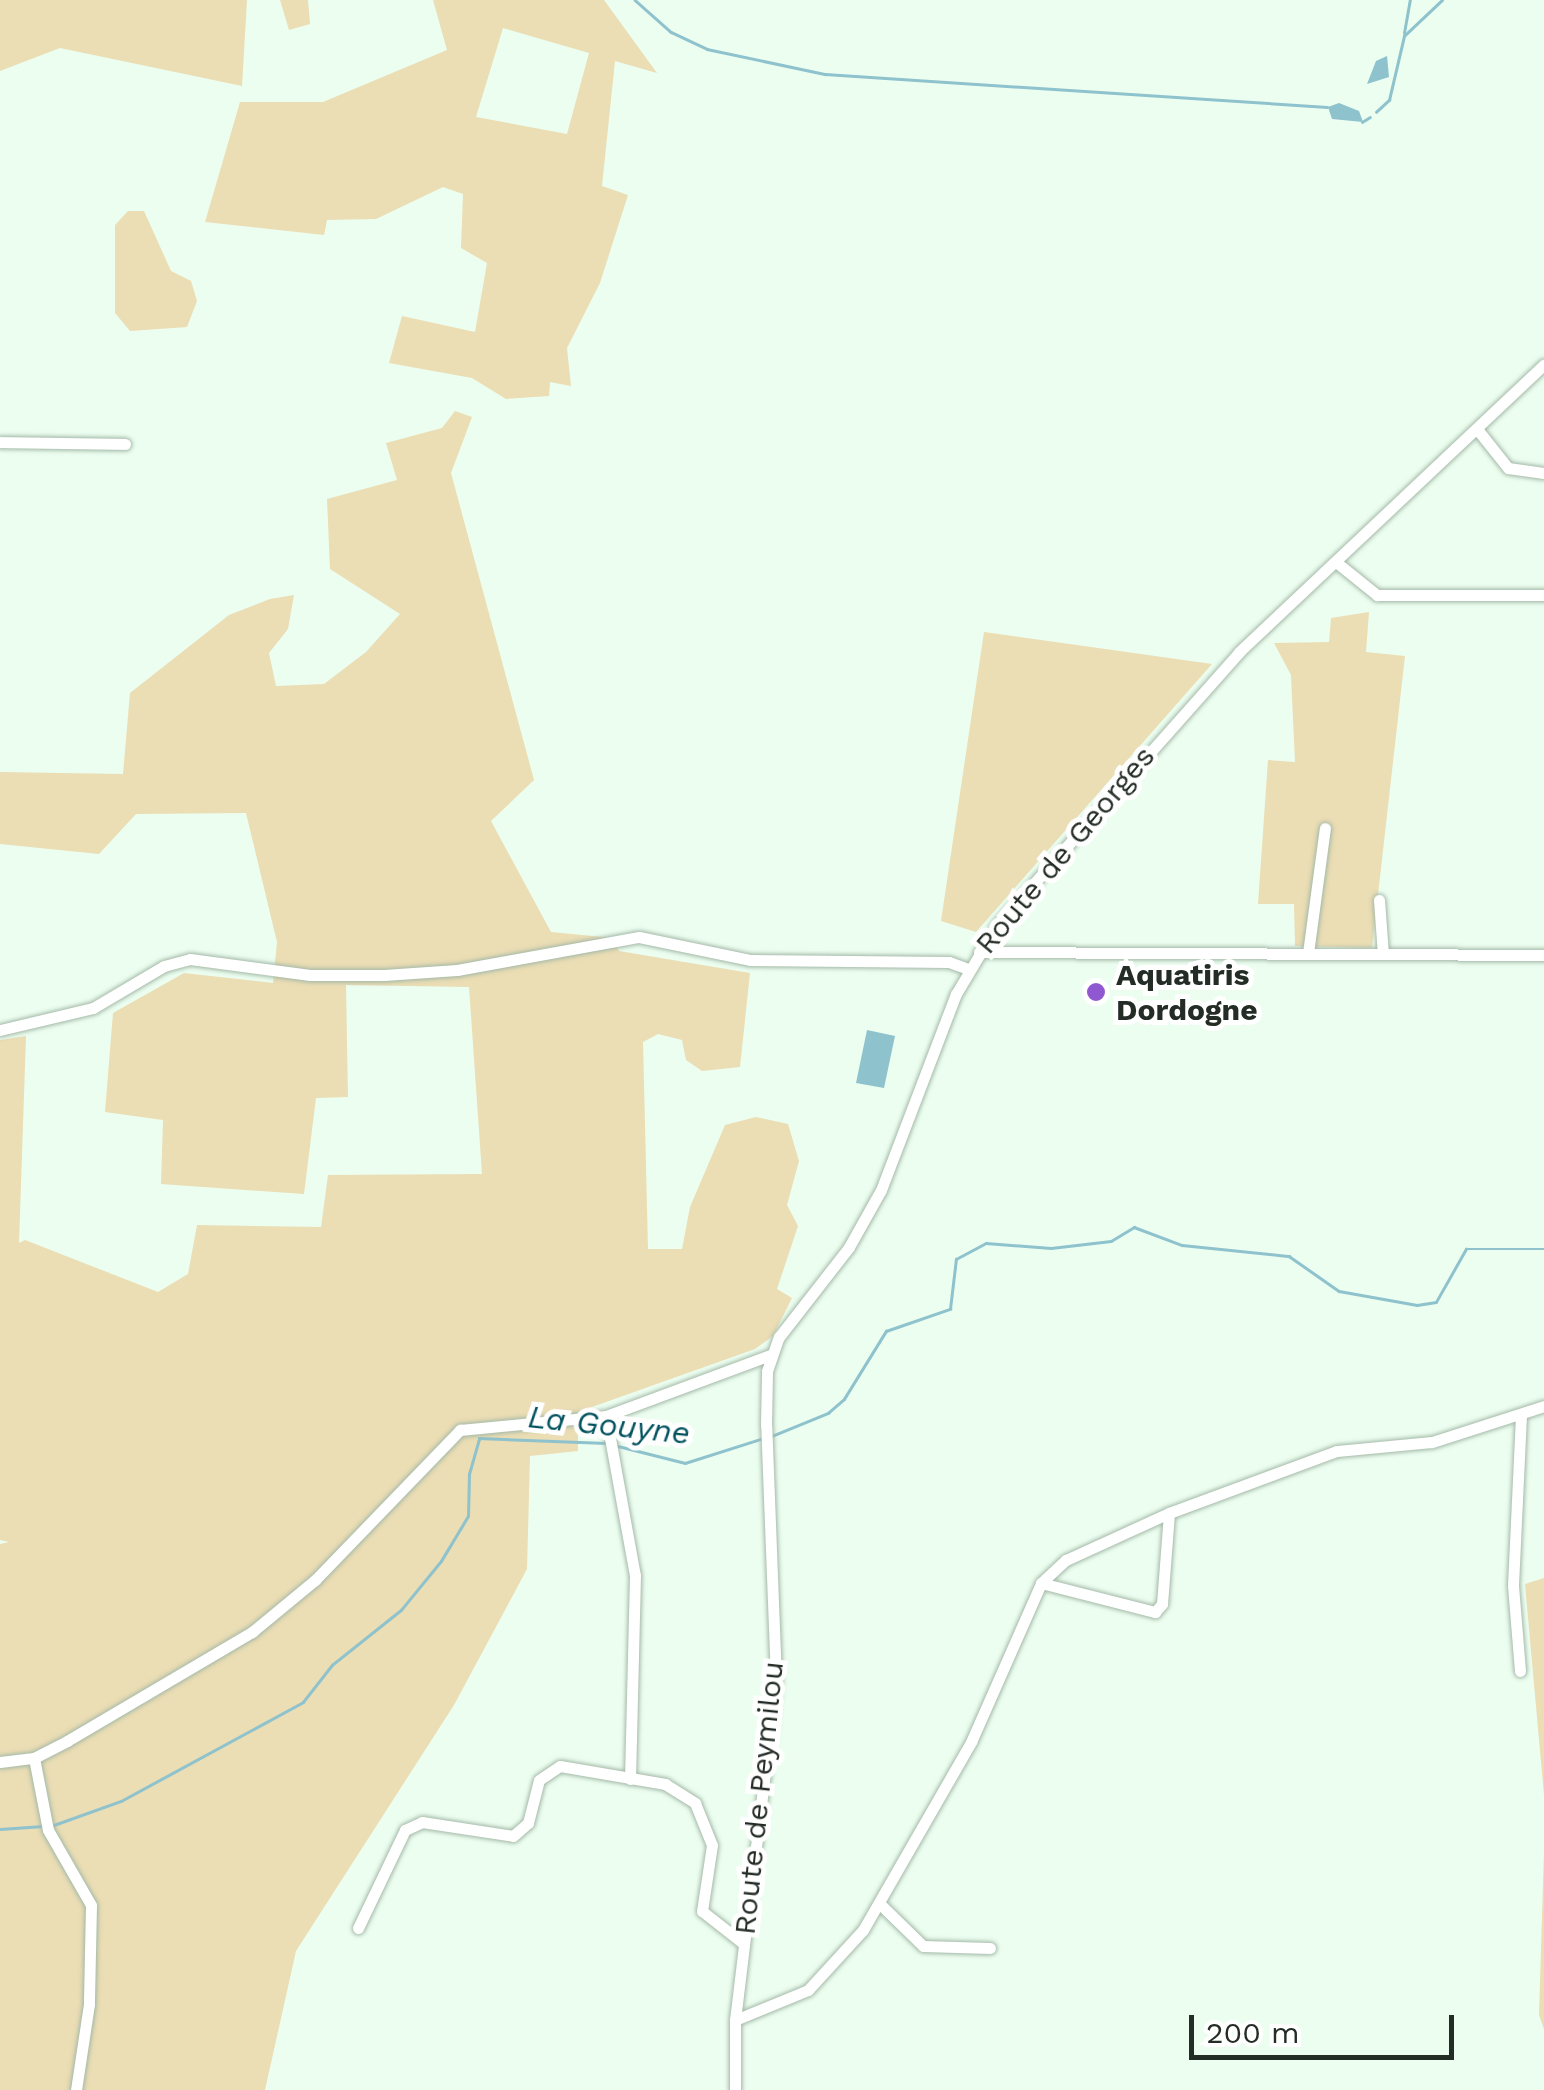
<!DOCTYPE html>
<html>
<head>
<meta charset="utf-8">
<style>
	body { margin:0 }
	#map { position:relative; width:1544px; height:2090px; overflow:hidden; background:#ecfef0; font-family:"Work Sans",sans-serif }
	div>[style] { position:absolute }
	.green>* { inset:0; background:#ebddb4 }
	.water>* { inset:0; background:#8ec2cd }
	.stream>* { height:2.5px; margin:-1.25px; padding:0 1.25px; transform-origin:1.25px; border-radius:1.25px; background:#8ec2cd }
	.roads { filter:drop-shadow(0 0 2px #a4b9a8) drop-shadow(0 0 2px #a4b9a8) }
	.minor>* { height:11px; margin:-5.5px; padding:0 5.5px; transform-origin:5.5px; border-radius:5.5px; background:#fff }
	.dots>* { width:28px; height:28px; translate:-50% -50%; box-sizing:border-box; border:5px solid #fff; border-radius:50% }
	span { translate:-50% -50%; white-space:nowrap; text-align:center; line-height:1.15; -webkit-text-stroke:10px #fff; paint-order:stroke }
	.street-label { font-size:30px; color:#242c26 }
	.poi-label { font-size:30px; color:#242c26; font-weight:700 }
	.left { translate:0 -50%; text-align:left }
	.water-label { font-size:32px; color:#02525e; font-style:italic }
	.scale { position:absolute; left:1189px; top:2015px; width:265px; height:45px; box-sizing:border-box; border:5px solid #242c26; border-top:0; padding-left:12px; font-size:30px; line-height:35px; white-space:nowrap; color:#242c26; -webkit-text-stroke:8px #fff; paint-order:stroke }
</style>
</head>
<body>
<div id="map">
	<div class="green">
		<div style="clip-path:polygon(0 0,247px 0,242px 86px,60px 48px,0 71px)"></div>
		<div style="clip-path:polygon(280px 0,308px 0,310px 24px,289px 30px)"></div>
		<div style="clip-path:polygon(evenodd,433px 0,604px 0,657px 73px,615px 61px,602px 186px,628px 195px,600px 283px,567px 348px,571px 386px,550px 382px,549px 396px,506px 399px,472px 378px,389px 363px,402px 316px,475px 332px,487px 263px,461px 248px,463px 194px,443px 187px,376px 219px,327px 220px,324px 235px,205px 222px,240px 102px,323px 102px,447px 50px,433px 0,503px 28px,589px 53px,567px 134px,476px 117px,503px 28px)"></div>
		<div style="clip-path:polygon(128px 211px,144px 211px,171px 271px,191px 281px,197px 301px,187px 327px,130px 331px,115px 313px,115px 225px)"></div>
		<div style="clip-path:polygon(455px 411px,472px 417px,451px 473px,534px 780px,491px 821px,551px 932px,613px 938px,619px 951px,750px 973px,740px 1067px,702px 1071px,686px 1060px,682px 1040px,658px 1034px,643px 1042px,648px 1249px,682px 1249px,690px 1207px,725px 1125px,756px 1117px,788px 1124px,799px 1161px,787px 1205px,798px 1226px,777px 1289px,792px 1298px,773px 1336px,755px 1349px,578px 1412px,578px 1451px,530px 1456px,527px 1569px,454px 1705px,296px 1951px,265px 2090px,0 2090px,0 1544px,9px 1542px,0 1540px,0 1040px,26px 1036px,19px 1243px,25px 1240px,158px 1292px,188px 1274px,197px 1225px,321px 1227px,328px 1175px,482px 1174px,469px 987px,346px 985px,348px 1097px,316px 1098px,304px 1194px,161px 1184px,163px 1120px,105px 1112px,113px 1013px,184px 973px,273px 983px,277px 942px,246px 813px,136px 814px,99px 854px,0 844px,0 772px,123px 774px,130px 693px,229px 615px,270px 599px,294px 595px,288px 629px,269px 653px,276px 686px,324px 684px,366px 652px,400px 614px,330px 569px,327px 499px,397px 480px,386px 443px,442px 428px)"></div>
		<div style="clip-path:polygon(1369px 612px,1366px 652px,1405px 656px,1372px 948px,1295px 946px,1294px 904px,1258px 904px,1268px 760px,1295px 762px,1291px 675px,1274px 643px,1329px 642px,1331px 618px)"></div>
		<div style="clip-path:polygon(984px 632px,1212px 664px,976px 932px,941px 921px)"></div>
		<div style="clip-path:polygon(1544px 1578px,1544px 1795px,1525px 1584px)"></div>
		<div style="clip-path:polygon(1544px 1851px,1544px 2029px,1539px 2015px)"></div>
	</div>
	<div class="water">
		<div style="clip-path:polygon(1387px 56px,1389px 77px,1367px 84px,1376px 61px)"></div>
		<div style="clip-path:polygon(1339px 103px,1359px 111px,1363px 122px,1332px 119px,1328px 107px)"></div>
		<div style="clip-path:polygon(867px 1030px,895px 1036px,884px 1088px,856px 1083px)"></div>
	</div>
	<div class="stream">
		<div style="left:635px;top:0;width:48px;rotate:41.6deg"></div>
		<div style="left:671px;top:32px;width:40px;rotate:25deg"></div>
		<div style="left:707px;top:49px;width:121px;rotate:12deg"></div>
		<div style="left:825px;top:74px;width:503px;rotate:3.76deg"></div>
		<div style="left:1404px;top:33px;width:34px;rotate:-80deg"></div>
		<div style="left:1376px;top:112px;width:18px;rotate:-43deg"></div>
		<div style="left:1389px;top:100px;width:66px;rotate:-76.8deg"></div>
		<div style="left:1404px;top:36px;width:52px;rotate:-43.5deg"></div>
		<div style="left:1362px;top:122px;width:9px;rotate:-32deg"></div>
		<div style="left:772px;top:1436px;width:61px;rotate:-22.3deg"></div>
		<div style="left:828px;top:1413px;width:21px;rotate:-41deg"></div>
		<div style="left:844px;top:1399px;width:80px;rotate:-58.3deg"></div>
		<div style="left:886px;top:1331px;width:68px;rotate:-19deg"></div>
		<div style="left:950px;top:1309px;width:50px;rotate:-83.2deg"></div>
		<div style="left:956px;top:1259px;width:34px;rotate:-28deg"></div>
		<div style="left:986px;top:1243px;width:65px;rotate:4.4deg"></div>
		<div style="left:1051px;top:1248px;width:60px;rotate:-6.7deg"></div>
		<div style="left:1111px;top:1241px;width:27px;rotate:-31deg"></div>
		<div style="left:1134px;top:1227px;width:51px;rotate:20.6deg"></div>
		<div style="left:1182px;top:1245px;width:108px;rotate:5.9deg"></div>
		<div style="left:1289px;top:1256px;width:61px;rotate:35deg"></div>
		<div style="left:1339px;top:1291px;width:79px;rotate:10.2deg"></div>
		<div style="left:1417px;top:1305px;width:19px;rotate:-9deg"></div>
		<div style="left:1436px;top:1302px;width:61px;rotate:-60.5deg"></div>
		<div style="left:1466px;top:1249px;width:78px"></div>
		<div style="left:618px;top:1446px;width:69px;rotate:14.2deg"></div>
		<div style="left:685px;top:1463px;width:83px;rotate:-17.6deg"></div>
		<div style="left:51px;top:1826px;width:74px;rotate:-19.7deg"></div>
		<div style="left:121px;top:1801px;width:207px;rotate:-28.5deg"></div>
		<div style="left:303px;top:1702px;width:47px;rotate:-51.9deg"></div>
		<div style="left:332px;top:1665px;width:88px;rotate:-38.6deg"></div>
		<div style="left:401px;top:1610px;width:63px;rotate:-50.8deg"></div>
		<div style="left:441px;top:1561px;width:52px;rotate:-59deg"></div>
		<div style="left:468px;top:1516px;width:42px;rotate:-88.6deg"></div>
		<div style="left:469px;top:1474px;width:37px;rotate:-74deg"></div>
		<div style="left:479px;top:1438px;width:127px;rotate:2.3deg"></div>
		<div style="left:0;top:1829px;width:43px;rotate:-4deg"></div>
	</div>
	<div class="roads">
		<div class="minor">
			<div style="left:1477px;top:429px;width:50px;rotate:51.5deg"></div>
			<div style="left:1508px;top:468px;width:36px;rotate:8deg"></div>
			<div style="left:0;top:442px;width:125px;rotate:0.9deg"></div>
			<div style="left:1336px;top:562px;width:53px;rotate:38.8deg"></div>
			<div style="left:1377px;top:595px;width:167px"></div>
			<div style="left:1379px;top:900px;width:54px;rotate:85.8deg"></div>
			<div style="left:979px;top:952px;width:565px;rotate:0.3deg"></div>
			<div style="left:1308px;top:953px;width:126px;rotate:-82.3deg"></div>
			<div style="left:0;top:1030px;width:96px;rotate:-13.3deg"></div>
			<div style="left:93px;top:1008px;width:82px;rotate:-30.6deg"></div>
			<div style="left:164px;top:966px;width:27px;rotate:-15deg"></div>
			<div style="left:190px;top:959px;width:121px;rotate:7.6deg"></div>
			<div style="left:310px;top:975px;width:74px"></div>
			<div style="left:384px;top:975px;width:73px;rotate:-3.9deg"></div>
			<div style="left:457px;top:970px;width:185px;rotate:-10.3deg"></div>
			<div style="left:639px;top:937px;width:113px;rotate:11.7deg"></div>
			<div style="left:750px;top:960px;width:199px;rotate:0.6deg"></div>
			<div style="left:949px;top:962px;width:20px;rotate:20deg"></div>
			<div style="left:606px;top:1416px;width:162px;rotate:79.7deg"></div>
			<div style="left:635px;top:1575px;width:204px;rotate:91.4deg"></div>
			<div style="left:1041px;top:1583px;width:118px;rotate:14.3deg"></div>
			<div style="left:1155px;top:1612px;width:11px;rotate:-49deg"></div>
			<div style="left:1162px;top:1604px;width:91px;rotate:-85.6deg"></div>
			<div style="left:1520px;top:1671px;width:86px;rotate:-94.7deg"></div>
			<div style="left:1513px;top:1585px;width:171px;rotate:-87.3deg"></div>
			<div style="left:34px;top:1758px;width:73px;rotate:79deg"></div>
			<div style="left:48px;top:1830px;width:86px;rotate:60.2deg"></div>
			<div style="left:91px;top:1905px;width:99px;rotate:91.2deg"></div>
			<div style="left:89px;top:2004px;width:87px;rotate:98.6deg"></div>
			<div style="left:0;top:1762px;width:34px;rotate:-7deg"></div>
			<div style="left:34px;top:1758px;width:37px;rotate:-27deg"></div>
			<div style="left:67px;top:1741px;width:215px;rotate:-30.5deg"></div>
			<div style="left:252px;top:1632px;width:82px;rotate:-39.5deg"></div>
			<div style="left:315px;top:1580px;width:209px;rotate:-46deg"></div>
			<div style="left:460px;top:1430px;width:147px;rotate:-5.5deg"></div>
			<div style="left:606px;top:1416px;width:175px;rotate:-20.4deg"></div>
			<div style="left:880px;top:1904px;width:60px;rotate:44.3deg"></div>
			<div style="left:923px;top:1946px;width:67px;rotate:1.7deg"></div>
			<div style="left:358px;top:1928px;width:109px;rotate:-64.4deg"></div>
			<div style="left:405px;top:1830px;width:19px;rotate:-25deg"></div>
			<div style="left:422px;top:1822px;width:92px;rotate:8.7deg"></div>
			<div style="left:513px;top:1836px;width:20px;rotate:-41deg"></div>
			<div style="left:528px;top:1823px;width:44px;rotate:-75.7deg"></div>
			<div style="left:539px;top:1780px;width:25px;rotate:-34deg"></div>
			<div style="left:560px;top:1766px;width:107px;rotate:9.7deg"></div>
			<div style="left:665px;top:1784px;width:36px;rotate:32deg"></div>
			<div style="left:695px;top:1803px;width:45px;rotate:68deg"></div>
			<div style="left:712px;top:1845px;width:67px;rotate:98.6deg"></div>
			<div style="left:702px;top:1911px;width:53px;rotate:38.2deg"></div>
			<div style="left:735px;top:2020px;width:79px;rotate:-22.3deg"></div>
			<div style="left:808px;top:1990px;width:81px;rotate:-47.5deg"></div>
			<div style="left:863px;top:1930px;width:217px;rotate:-60.1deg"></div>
			<div style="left:971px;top:1742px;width:174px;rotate:-66.2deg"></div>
			<div style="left:1041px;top:1583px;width:34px;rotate:-43deg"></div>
			<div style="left:1066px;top:1560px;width:113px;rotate:-24.5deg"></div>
			<div style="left:1169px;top:1513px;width:179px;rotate:-20.3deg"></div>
			<div style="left:1337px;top:1451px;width:95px;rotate:-5.4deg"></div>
			<div style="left:1432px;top:1442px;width:118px;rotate:-17.8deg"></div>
			<div style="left:735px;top:2090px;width:70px;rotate:-90deg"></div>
			<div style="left:735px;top:2020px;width:342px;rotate:-83.1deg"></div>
			<div style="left:776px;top:1680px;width:255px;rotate:-92.2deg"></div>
			<div style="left:766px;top:1425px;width:54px;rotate:-88.9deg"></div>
			<div style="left:767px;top:1371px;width:36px;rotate:-71deg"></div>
			<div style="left:779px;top:1337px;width:114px;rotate:-52.1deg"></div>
			<div style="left:849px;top:1247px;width:65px;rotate:-60.7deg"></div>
			<div style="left:881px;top:1190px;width:210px;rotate:-69.1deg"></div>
			<div style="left:956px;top:994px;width:80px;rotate:-59.3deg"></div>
			<div style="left:997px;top:925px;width:365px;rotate:-48.4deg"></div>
			<div style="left:1239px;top:652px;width:419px;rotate:-43.3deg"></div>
		</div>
	</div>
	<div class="dots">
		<div style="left:1096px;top:992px;background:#9058d0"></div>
	</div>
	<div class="street-label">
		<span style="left:1065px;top:850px;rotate:-50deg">Route de Georges</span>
		<span style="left:759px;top:1798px;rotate:-84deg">Route de Peymilou</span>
	</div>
	<div class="poi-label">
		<span class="left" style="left:1116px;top:992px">Aquatiris<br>Dordogne</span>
	</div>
	<div class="water-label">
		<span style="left:609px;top:1425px;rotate:6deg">La Gouyne</span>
	</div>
	<div class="scale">200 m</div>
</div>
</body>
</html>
